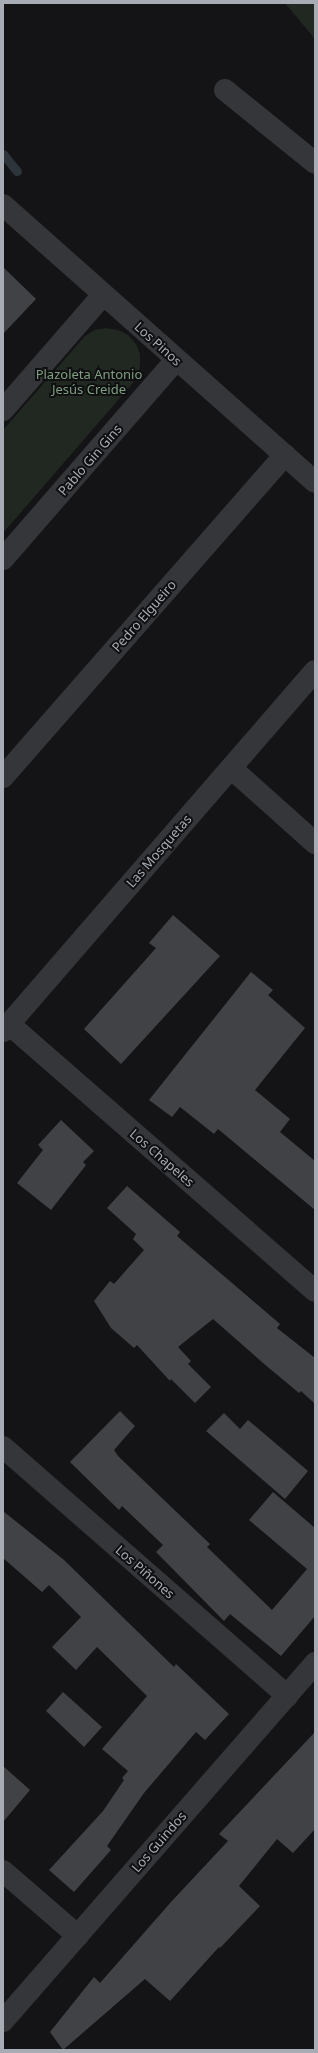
<!DOCTYPE html>
<html>
<head>
<meta charset="utf-8">
<style>
	body { margin:0 }
	#map { position:relative; width:318px; height:2053px; overflow:hidden; background:#141416; font-family:"Noto Sans",sans-serif }
	div>[style] { position:absolute }
	.green>* { inset:0; background:#212821 }
	.stream>* { height:9px; margin:-4.5px; padding:0 4.5px; transform-origin:4.5px; border-radius:4.5px; background:#2d353b }
	.building>* { inset:0; background:#414246 }
	.street>* { height:22px; margin:-11px; padding:0 11px; transform-origin:11px; border-radius:11px; background:#35363a }
	span { translate:-50% -50%; white-space:nowrap; text-align:center; line-height:1.15; -webkit-text-stroke:4px #0f0f11; paint-order:stroke }
	.street-label { font-size:13px; color:#a7acb5 }
	.park-label { font-size:13px; color:#7f9f80 }
	.frame { position:absolute; inset:0; border:4px solid #a7acb5; pointer-events:none }
</style>
</head>
<body>
<div id="map">
	<div class="green">
		<div style="clip-path:polygon(285px 3px,315px 3px,315px 39px)"></div>
		<div style="clip-path:polygon(106px 328px,118px 330px,128px 335px,136px 344px,140px 354px,140px 365px,138px 375px,132px 384px,3px 533px,3px 430px,85px 336px,95px 330px)"></div>
	</div>
	<div class="stream">
		<div style="left:3px;top:154px;width:22px;rotate:51deg"></div>
	</div>
	<div class="building">
		<div style="clip-path:polygon(3px 267px,36px 299px,3px 334px)"></div>
		<div style="clip-path:polygon(173px 915px,220px 956px,121px 1064px,84px 1029px,156px 948px,149px 943px)"></div>
		<div style="clip-path:polygon(251px 972px,273px 990px,268px 995px,305px 1028px,255px 1090px,290px 1119px,280px 1132px,315px 1161px,315px 1210px,218px 1129px,214px 1134px,180px 1107px,172px 1117px,149px 1100px)"></div>
		<div style="clip-path:polygon(61px 1120px,94px 1151px,83px 1162px,86px 1165px,51px 1210px,17px 1183px,43px 1150px,38px 1145px)"></div>
		<div style="clip-path:polygon(127px 1186px,180px 1232px,177px 1236px,280px 1324px,277px 1328px,315px 1358px,315px 1404px,301px 1391px,299px 1393px,263px 1363px,213px 1319px,178px 1347px,191px 1361px,188px 1364px,211px 1387px,195px 1403px,171px 1379px,170px 1381px,137px 1345px,134px 1348px,111px 1328px,94px 1301px,110px 1281px,114px 1284px,144px 1250px,133px 1239px,136px 1234px,107px 1208px)"></div>
		<div style="clip-path:polygon(120px 1411px,135px 1426px,114px 1450px,118px 1456px,210px 1544px,207px 1547px,272px 1610px,307px 1569px,249px 1520px,273px 1492px,315px 1528px,315px 1616px,281px 1656px,230px 1614px,224px 1621px,156px 1552px,163px 1545px,122px 1506px,119px 1510px,70px 1462px)"></div>
		<div style="clip-path:polygon(224px 1413px,240px 1429px,248px 1420px,308px 1471px,285px 1499px,206px 1431px)"></div>
		<div style="clip-path:polygon(3px 1511px,64px 1560px,174px 1667px,176px 1664px,229px 1714px,205px 1740px,196px 1732px,144px 1793px,107px 1846px,111px 1850px,74px 1892px,49px 1870px,103px 1811px,124px 1780px,122px 1778px,128px 1771px,102px 1749px,147px 1696px,97px 1647px,76px 1670px,52px 1647px,81px 1617px,49px 1585px,42px 1592px,3px 1558px)"></div>
		<div style="clip-path:polygon(63px 1692px,102px 1727px,84px 1747px,46px 1711px)"></div>
		<div style="clip-path:polygon(315px 1732px,315px 1829px,293px 1853px,277px 1839px,239px 1886px,260px 1906px,220px 1948px,219px 1947px,170px 2001px,145px 1979px,63px 2050px,50px 2032px,94px 1977px,100px 1983px,171px 1902px,228px 1841px,219px 1834px)"></div>
		<div style="clip-path:polygon(3px 1766px,30px 1790px,3px 1822px)"></div>
	</div>
	<div class="street">
		<div style="left:225px;top:90px;width:116px;rotate:39deg"></div>
		<div style="left:3px;top:205px;width:417px;rotate:41.6deg"></div>
		<div style="left:3px;top:410px;width:152px;rotate:-49deg"></div>
		<div style="left:3px;top:559px;width:264px;rotate:-49deg"></div>
		<div style="left:231px;top:768px;width:113px;rotate:41.8deg"></div>
		<div style="left:3px;top:777px;width:428px;rotate:-48.8deg"></div>
		<div style="left:9px;top:1024px;width:406px;rotate:41.1deg"></div>
		<div style="left:3px;top:1031px;width:476px;rotate:-49.1deg"></div>
		<div style="left:3px;top:1447px;width:378px;rotate:41.2deg"></div>
		<div style="left:3px;top:1871px;width:99px;rotate:40.9deg"></div>
		<div style="left:3px;top:2021px;width:475px;rotate:-48.9deg"></div>
	</div>
	<div class="street-label">
		<span style="left:158px;top:344px;rotate:42deg">Los Pinos</span>
		<span style="left:90px;top:460px;rotate:-49deg">Pablo Gin Gins</span>
		<span style="left:144px;top:616px;rotate:-49deg">Pedro Elgueiro</span>
		<span style="left:159px;top:851px;rotate:-49deg">Las Mosquetas</span>
		<span style="left:162px;top:1158px;rotate:41deg">Los Chapeles</span>
		<span style="left:145px;top:1572px;rotate:41deg">Los Piñones</span>
		<span style="left:159px;top:1842px;rotate:-49deg">Los Guindos</span>
	</div>
	<div class="park-label">
		<span style="left:89px;top:382px">Plazoleta Antonio<br>Jesús Creide</span>
	</div>
	<div class="frame"></div>
</div>
</body>
</html>
